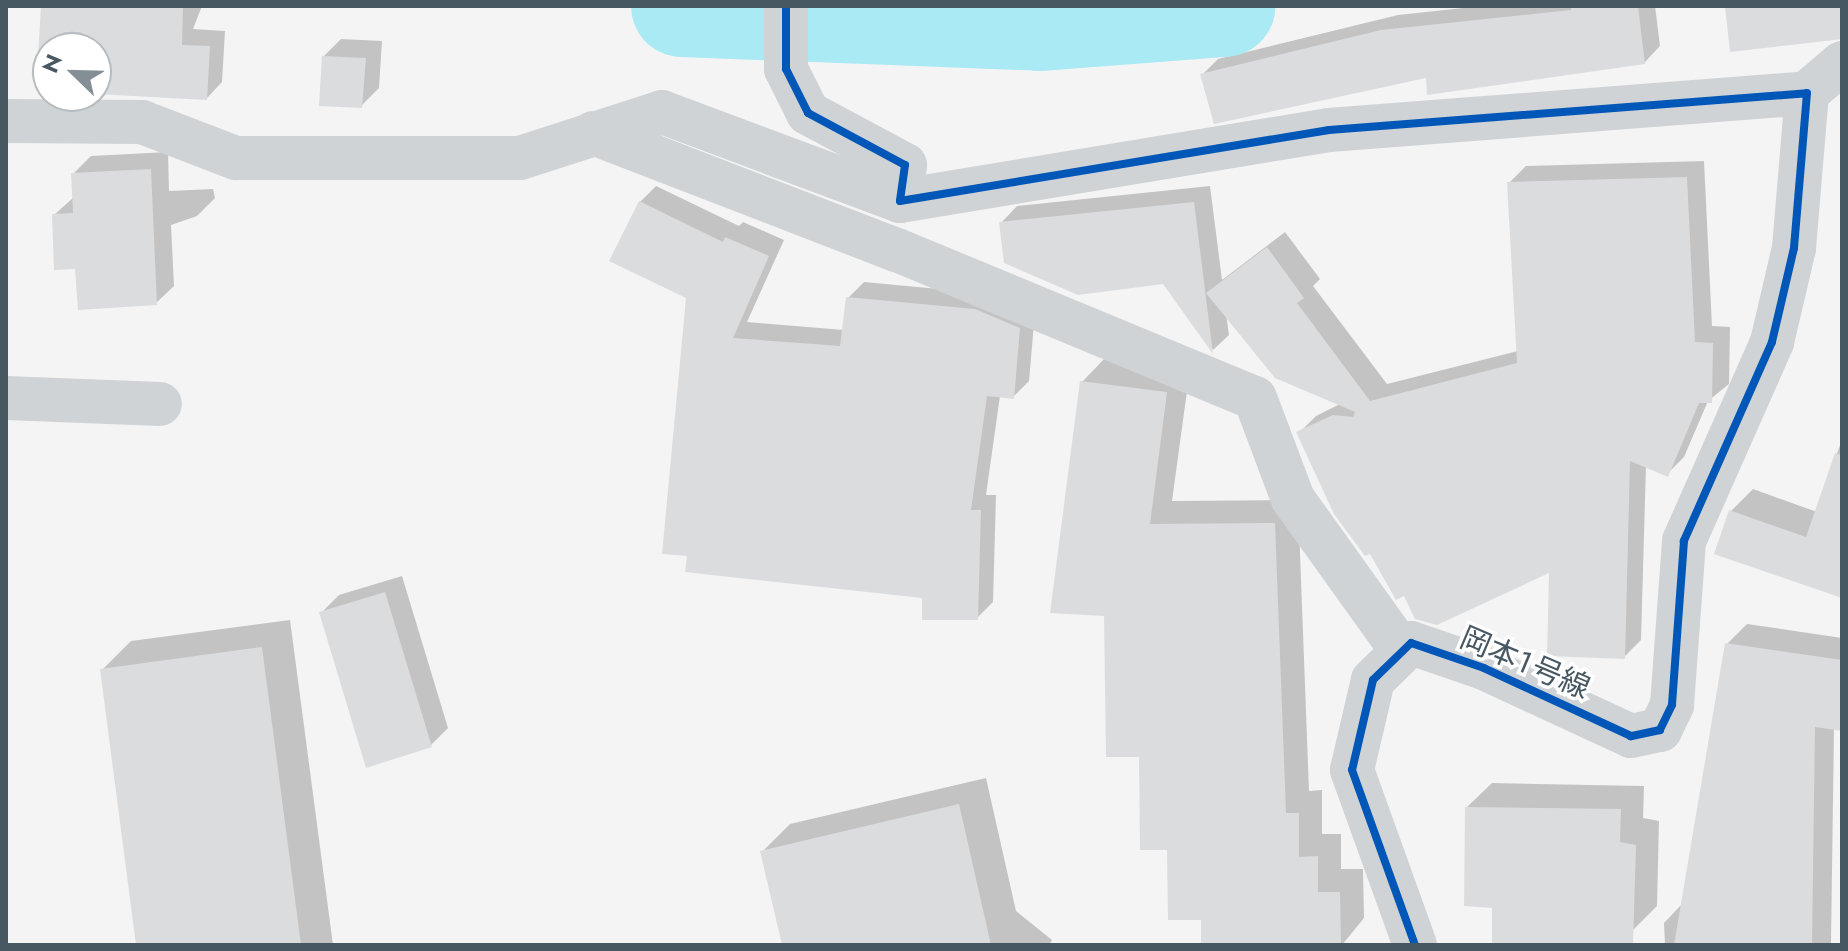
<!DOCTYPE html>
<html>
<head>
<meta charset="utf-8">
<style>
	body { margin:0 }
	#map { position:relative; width:1848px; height:951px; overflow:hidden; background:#f4f4f4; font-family:Jost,"Noto Sans JP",sans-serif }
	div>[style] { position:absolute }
	.shadow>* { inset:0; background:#0003 }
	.river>* { height:102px; margin:-51px; padding:0 51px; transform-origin:51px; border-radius:51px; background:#a9eaf5 }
	.building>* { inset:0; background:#dbdcde }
	.street>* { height:44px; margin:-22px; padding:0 22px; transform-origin:22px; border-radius:22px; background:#cfd3d5 }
	.cycleway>* { height:8px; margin:-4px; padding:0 4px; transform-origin:4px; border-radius:4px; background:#0057b8 }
	span { translate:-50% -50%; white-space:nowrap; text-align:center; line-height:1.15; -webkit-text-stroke:7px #fff; paint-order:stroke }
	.street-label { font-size:30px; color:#485862 }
	.frame { position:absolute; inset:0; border:8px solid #485862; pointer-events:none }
	.north { position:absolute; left:32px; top:32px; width:80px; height:80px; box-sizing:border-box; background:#fff; border:2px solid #b6bcc0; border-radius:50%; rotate:293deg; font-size:22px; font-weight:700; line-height:32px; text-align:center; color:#485862 }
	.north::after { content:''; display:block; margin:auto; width:28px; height:36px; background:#848f95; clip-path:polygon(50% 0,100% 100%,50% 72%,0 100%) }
</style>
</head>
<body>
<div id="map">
	<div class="shadow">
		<div style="clip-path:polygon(43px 6px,202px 6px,193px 29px,225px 31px,222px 82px,207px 98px,96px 92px,96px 48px,48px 48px,48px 90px)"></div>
		<div style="clip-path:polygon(1482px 6px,1655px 6px,1660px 46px,1644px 63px,1429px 92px,1428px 76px,1202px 75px,1218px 59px,1398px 15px)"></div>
		<div style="clip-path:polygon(341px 39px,382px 41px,379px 88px,361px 106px,324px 56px)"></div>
		<div style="clip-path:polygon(168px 152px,169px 191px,213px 189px,215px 198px,197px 216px,171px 225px,174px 286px,156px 303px,77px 259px,54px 215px,74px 197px,73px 174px,91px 156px)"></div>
		<div style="clip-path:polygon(1704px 161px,1712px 326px,1730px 327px,1729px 384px,1708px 401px,1684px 457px,1667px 474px,1646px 465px,1641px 640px,1624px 657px,1551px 570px,1405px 593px,1299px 433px,1316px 416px,1340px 404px,1226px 314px,1229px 335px,1213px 350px,1164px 282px,1001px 223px,1017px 206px,1210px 186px,1222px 280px,1285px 232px,1320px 279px,1313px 286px,1387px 384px,1518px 351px,1509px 183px,1526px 166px)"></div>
		<div style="clip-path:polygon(656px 186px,739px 226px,743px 222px,784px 240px,747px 322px,844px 330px,848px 298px,864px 282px,992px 294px,1035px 312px,1029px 381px,1013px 397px,1000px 396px,986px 495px,996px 495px,993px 602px,977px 618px,924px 596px,688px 297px,640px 202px)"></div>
		<div style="clip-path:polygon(1105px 358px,1190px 369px,1172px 501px,1298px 500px,1309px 791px,1322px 790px,1322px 834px,1341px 834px,1341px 869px,1363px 869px,1364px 918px,1342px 945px,1203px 945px,1203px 918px,1169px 848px,1106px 614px,1082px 382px)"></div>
		<div style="clip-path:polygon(1842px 439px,1842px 596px,1731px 511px,1753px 489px,1817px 512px)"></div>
		<div style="clip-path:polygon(402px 576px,448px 728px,430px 746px,321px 613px,339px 595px)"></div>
		<div style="clip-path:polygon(290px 620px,333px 945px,138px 945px,102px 670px,131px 641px)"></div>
		<div style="clip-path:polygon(1747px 624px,1842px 638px,1842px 729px,1834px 728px,1831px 943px,1665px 945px,1664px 923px,1683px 903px,1727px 644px)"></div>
		<div style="clip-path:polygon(986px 778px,1016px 911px,1052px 940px,1049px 945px,784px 945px,763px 851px,790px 824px)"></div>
		<div style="clip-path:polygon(1492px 783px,1644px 786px,1643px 818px,1659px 821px,1657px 906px,1632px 931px,1494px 906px,1467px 807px)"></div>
	</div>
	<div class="river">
		<div style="left:682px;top:6px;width:359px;rotate:2.2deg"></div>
		<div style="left:1041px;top:20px;width:184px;rotate:-4.4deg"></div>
	</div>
	<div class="building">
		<div style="clip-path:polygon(41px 6px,183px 6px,182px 45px,210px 46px,207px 100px,96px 94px,96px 48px,48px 48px,48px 92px,36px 91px)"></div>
		<div style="clip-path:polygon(1571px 6px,1638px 6px,1645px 64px,1427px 95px,1426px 78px,1214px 124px,1200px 74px,1381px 30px,1571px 10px)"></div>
		<div style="clip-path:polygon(1725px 6px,1842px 6px,1842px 39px,1730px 52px)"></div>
		<div style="clip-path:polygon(322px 56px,366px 58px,362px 108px,319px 106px)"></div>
		<div style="clip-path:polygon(151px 169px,157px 305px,78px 310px,75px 269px,54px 270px,52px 214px,73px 213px,71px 173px)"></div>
		<div style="clip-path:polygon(1687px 177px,1695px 342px,1713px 343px,1712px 403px,1699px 403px,1668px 477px,1630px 461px,1625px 659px,1547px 656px,1549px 573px,1437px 625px,1415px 619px,1404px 596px,1396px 600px,1370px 554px,1365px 556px,1334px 514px,1296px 432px,1333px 415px,1353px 417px,1355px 412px,1275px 378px,1206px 293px,1267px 247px,1304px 298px,1297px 303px,1370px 401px,1517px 363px,1507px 182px)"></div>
		<div style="clip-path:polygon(639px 201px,723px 242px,725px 237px,769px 256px,733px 338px,840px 346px,846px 297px,975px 309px,1020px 328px,1014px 399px,987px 396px,971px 510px,981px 510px,978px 620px,922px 620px,922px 598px,685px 572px,687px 556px,662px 554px,686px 298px,609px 261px)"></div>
		<div style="clip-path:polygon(1194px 202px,1213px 354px,1163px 284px,1078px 295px,1004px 263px,999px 222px)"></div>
		<div style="clip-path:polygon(1080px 381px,1167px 392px,1150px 524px,1275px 523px,1286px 813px,1299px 813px,1299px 857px,1318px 856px,1318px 892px,1340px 892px,1341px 944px,1201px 945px,1201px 920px,1168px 920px,1167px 850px,1140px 850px,1139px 757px,1106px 757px,1104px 616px,1050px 613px)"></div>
		<div style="clip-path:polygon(1835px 453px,1842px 455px,1842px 598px,1714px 554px,1729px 510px,1806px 537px)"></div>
		<div style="clip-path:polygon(385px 592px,432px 747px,366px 768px,319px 612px)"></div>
		<div style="clip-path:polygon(1725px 643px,1842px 660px,1842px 731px,1815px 727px,1812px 945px,1674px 945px)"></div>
		<div style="clip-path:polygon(262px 647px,301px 945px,136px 945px,100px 669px)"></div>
		<div style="clip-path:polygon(959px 804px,991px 945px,782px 945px,760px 851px)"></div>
		<div style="clip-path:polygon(1465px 807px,1621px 809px,1620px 842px,1636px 845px,1633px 945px,1492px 945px,1492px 908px,1464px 906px)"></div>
	</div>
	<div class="street">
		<div style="left:786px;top:6px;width:63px;rotate:90deg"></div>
		<div style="left:786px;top:69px;width:49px;rotate:63.4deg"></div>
		<div style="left:808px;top:113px;width:110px;rotate:28.2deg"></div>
		<div style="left:905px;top:165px;width:36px;rotate:98deg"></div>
		<div style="left:900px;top:201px;width:435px;rotate:-9.4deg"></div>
		<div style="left:1329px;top:130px;width:479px;rotate:-4.4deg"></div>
		<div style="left:1807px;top:93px;width:46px;rotate:-40.6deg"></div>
		<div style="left:6px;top:121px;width:136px;rotate:0.4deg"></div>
		<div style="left:142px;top:122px;width:101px;rotate:21deg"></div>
		<div style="left:236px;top:158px;width:284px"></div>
		<div style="left:520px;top:158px;width:149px;rotate:-17.9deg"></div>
		<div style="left:662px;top:112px;width:254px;rotate:20.5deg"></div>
		<div style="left:593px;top:133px;width:326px;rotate:21.1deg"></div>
		<div style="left:897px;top:250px;width:387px;rotate:22.5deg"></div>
		<div style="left:1255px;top:398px;width:108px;rotate:69.4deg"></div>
		<div style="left:1293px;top:499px;width:187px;rotate:54.4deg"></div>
		<div style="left:6px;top:398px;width:154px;rotate:2.2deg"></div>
		<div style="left:1415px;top:945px;width:186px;rotate:-109.8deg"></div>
		<div style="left:1352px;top:770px;width:92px;rotate:-76.9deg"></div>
		<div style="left:1373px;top:680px;width:53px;rotate:-44.2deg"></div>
		<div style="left:1411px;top:643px;width:77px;rotate:18.9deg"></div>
		<div style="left:1484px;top:668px;width:162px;rotate:24.8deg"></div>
		<div style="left:1631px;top:736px;width:30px;rotate:-12deg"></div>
		<div style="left:1660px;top:730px;width:28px;rotate:-64deg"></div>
		<div style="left:1672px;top:705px;width:164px;rotate:-85.8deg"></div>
		<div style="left:1684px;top:541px;width:218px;rotate:-66.1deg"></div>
		<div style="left:1772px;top:342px;width:97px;rotate:-76.8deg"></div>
		<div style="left:1794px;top:248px;width:156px;rotate:-85.2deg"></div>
	</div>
	<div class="cycleway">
		<div style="left:786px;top:6px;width:63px;rotate:90deg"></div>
		<div style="left:786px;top:69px;width:49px;rotate:63.4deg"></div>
		<div style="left:808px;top:113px;width:110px;rotate:28.2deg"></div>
		<div style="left:905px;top:165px;width:36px;rotate:98deg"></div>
		<div style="left:900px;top:201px;width:435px;rotate:-9.4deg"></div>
		<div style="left:1329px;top:130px;width:479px;rotate:-4.4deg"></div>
		<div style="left:1807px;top:93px;width:156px;rotate:94.8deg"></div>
		<div style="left:1794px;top:248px;width:97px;rotate:103.2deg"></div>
		<div style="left:1772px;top:342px;width:218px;rotate:113.9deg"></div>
		<div style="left:1684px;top:541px;width:164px;rotate:94.2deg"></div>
		<div style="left:1672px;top:705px;width:28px;rotate:116deg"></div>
		<div style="left:1660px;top:730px;width:30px;rotate:168deg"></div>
		<div style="left:1631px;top:736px;width:162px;rotate:-155.2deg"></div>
		<div style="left:1484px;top:668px;width:77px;rotate:-161.1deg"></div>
		<div style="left:1411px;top:643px;width:53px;rotate:135.8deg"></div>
		<div style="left:1373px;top:680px;width:92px;rotate:103.1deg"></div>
		<div style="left:1352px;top:770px;width:186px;rotate:70.2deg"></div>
	</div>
	<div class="street-label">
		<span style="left:1525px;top:663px;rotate:23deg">岡本１号線</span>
	</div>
	<div class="frame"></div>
	<div class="north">N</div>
</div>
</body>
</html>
